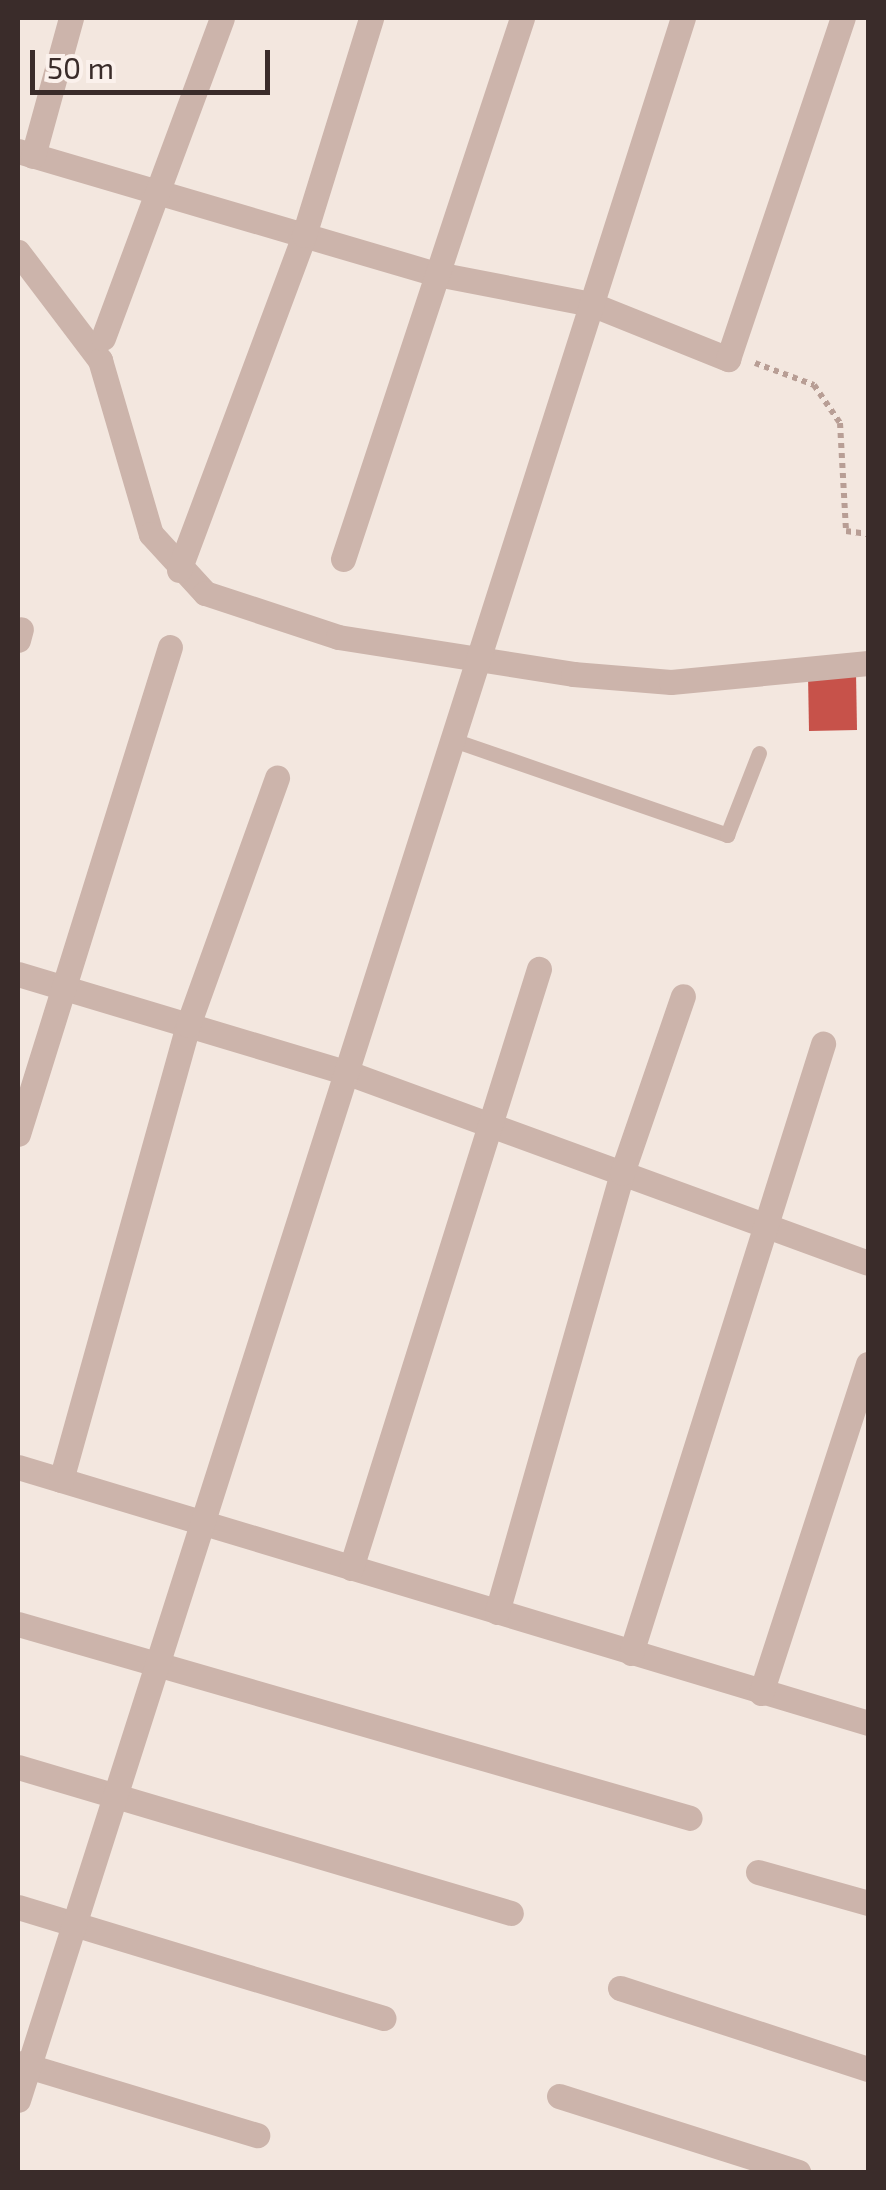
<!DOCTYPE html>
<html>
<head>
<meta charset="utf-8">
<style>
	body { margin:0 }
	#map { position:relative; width:886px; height:2190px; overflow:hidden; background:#f3e7df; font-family:"Exo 2",sans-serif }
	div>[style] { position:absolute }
	.building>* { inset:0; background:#c7524a }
	.path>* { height:6px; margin-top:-3px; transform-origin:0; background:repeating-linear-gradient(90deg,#b89e95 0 5px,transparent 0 10px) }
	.service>* { height:15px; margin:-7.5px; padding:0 7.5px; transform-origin:7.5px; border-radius:7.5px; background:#ccb4ab }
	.minor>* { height:25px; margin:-12.5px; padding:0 12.5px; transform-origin:12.5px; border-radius:12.5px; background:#ccb4ab }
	span { translate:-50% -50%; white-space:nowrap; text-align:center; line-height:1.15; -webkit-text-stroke:10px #fbf1ec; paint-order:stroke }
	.frame { position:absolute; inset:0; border:20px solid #3a2c2a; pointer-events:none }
	.scale { position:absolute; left:30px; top:50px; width:240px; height:45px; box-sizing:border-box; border:5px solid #3a2c2a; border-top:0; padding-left:12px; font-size:30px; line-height:35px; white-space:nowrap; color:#3a2c2a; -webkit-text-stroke:8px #fbf1ec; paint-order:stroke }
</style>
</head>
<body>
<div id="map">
	<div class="building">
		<div style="clip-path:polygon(856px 672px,857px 730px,809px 731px,808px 674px)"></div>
	</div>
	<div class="path">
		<div style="left:755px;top:363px;width:63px;rotate:20.4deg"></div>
		<div style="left:814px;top:385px;width:46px;rotate:55.6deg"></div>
		<div style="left:840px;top:423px;width:108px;rotate:86.8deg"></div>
		<div style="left:846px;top:531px;width:22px;rotate:8deg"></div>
	</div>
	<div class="service">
		<div style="left:459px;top:742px;width:284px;rotate:19.1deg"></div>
		<div style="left:727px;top:835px;width:88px;rotate:-68.7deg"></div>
	</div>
	<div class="minor">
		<div style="left:18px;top:151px;width:437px;rotate:16.4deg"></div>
		<div style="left:437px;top:274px;width:157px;rotate:11deg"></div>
		<div style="left:591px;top:304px;width:148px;rotate:21.9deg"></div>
		<div style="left:728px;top:359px;width:360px;rotate:-71.4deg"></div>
		<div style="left:33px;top:156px;width:143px;rotate:-74.6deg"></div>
		<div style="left:18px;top:252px;width:136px;rotate:52.8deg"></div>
		<div style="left:100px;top:360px;width:181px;rotate:73.7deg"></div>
		<div style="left:151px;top:534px;width:80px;rotate:47.5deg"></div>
		<div style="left:205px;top:593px;width:140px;rotate:18.3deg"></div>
		<div style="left:338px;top:637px;width:238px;rotate:8.9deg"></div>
		<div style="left:573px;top:674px;width:98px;rotate:4.7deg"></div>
		<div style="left:671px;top:682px;width:198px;rotate:-5.5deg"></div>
		<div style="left:103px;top:338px;width:341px;rotate:-69.6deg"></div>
		<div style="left:343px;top:559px;width:570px;rotate:-71.69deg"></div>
		<div style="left:179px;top:570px;width:358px;rotate:-69.5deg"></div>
		<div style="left:304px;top:235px;width:227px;rotate:-72.8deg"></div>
		<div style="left:18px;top:640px;width:11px;rotate:-75deg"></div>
		<div style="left:18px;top:974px;width:348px;rotate:16.7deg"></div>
		<div style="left:351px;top:1074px;width:550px;rotate:20.08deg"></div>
		<div style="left:18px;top:1134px;width:510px;rotate:-72.67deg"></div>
		<div style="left:18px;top:1467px;width:888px;rotate:16.76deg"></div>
		<div style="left:61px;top:1480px;width:472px;rotate:-74.4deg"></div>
		<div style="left:188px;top:1025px;width:263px;rotate:-70.2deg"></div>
		<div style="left:351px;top:1568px;width:628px;rotate:-72.58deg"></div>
		<div style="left:497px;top:1612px;width:456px;rotate:-74.1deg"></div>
		<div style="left:622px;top:1173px;width:187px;rotate:-71deg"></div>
		<div style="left:18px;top:1624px;width:699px;rotate:16.1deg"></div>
		<div style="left:631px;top:1653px;width:639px;rotate:-72.5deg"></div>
		<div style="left:761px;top:1693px;width:346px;rotate:-72deg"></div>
		<div style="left:18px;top:1767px;width:514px;rotate:16.5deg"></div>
		<div style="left:758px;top:1872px;width:114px;rotate:15.7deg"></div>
		<div style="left:18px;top:1907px;width:382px;rotate:16.9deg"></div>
		<div style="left:620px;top:1988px;width:261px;rotate:18.1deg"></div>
		<div style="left:18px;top:2063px;width:250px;rotate:16.8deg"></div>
		<div style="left:559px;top:2096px;width:251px;rotate:17.6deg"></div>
		<div style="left:18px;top:2100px;width:2186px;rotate:-72.29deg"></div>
	</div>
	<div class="frame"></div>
	<div class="scale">50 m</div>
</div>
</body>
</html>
